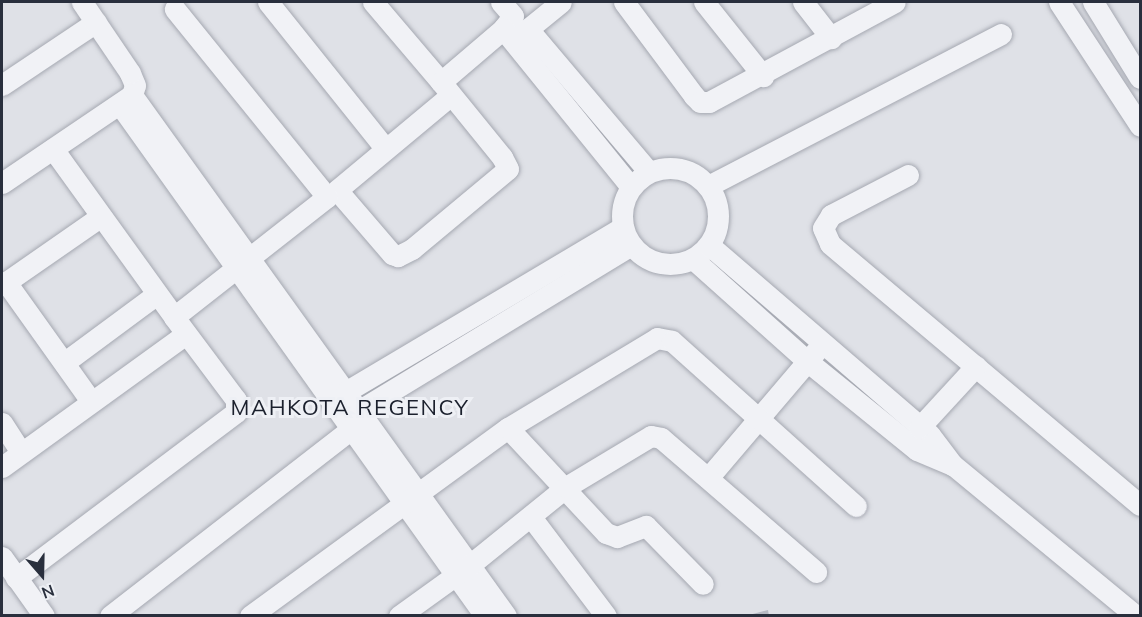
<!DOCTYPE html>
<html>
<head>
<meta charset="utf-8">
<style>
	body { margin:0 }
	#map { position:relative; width:1142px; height:617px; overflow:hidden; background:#dfe1e7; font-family:Mulish,sans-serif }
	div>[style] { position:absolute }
	.building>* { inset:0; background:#b6bac3 }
	.roads { filter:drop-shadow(0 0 2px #a5a8b1) drop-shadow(0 0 2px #a5a8b1) }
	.minor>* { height:21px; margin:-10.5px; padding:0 10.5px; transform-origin:10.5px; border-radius:10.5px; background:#f1f2f6 }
	.minor>.ring { margin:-10.5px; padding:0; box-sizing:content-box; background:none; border:21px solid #f1f2f6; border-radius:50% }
	span { translate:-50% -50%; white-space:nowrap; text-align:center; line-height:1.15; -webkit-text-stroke:6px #eef0f5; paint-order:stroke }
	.neighbourhood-label { font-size:22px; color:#1b202d; letter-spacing:1.5px }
	.frame { position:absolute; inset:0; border:3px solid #292f3d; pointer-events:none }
	.north { position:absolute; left:12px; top:545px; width:60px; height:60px; -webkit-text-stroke:4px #eef0f5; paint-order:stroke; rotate:160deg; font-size:16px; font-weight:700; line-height:24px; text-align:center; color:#292f3d }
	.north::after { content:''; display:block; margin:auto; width:21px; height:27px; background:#292f3d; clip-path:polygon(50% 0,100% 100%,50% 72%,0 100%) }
</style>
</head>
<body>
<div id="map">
	<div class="building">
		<div style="clip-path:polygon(768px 610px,769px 616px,749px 616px,749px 615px)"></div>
	</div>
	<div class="roads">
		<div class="minor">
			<div style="left:268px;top:2px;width:187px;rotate:51.3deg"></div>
			<div style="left:373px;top:2px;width:105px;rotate:49.6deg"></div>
			<div style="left:441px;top:82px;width:97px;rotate:50.9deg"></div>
			<div style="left:502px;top:157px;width:13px;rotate:63deg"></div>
			<div style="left:508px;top:169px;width:125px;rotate:140.2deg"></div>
			<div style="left:412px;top:249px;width:16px;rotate:153deg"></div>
			<div style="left:398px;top:256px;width:6px;rotate:-162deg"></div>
			<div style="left:392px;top:254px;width:84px;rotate:-130.7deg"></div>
			<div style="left:337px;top:190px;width:148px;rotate:-39.8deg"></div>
			<div style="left:501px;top:2px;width:18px;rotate:49deg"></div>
			<div style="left:513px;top:16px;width:16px;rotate:128deg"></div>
			<div style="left:624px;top:2px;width:117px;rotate:53.3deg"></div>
			<div style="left:694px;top:96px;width:8px;rotate:45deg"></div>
			<div style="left:700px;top:102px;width:9px"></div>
			<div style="left:709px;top:102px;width:211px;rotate:-28.3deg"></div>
			<div style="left:704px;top:2px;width:95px;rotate:51.4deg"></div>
			<div style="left:803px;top:2px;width:46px;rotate:52.1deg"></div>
			<div style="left:1059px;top:2px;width:148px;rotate:56.8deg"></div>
			<div style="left:1093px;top:2px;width:89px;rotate:58.3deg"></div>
			<div style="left:528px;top:29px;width:187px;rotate:49.8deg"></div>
			<div style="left:518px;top:37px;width:55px;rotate:-39.1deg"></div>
			<div style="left:441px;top:82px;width:82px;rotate:-40.5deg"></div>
			<div style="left:503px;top:29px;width:203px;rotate:51deg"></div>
			<div style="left:2px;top:85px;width:113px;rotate:-33.8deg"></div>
			<div style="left:132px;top:95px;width:641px;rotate:54.33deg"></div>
			<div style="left:120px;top:105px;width:628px;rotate:54.46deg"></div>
			<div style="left:53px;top:149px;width:207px;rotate:54.2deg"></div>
			<div class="ring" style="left:622px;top:168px;width:75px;height:75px"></div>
			<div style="left:908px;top:175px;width:87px;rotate:152.5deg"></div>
			<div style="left:831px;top:215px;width:15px;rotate:122deg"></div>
			<div style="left:823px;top:228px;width:17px;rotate:66deg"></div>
			<div style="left:830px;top:244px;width:405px;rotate:40.1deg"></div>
			<div style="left:2px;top:183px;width:157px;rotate:-34.1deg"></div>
			<div style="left:132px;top:95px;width:10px;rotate:-73deg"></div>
			<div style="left:135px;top:85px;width:13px;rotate:-113deg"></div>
			<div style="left:130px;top:73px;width:86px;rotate:-124.1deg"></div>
			<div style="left:708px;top:186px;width:330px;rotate:-27.4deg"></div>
			<div style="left:709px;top:245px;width:291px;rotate:40.7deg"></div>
			<div style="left:930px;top:435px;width:38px;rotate:53deg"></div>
			<div style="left:953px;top:465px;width:237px;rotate:39.5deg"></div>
			<div style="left:693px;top:259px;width:153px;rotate:41.8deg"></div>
			<div style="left:807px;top:361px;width:141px;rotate:39deg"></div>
			<div style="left:917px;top:450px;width:38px;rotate:23deg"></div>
			<div style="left:6px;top:282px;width:146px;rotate:54.5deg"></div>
			<div style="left:2px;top:285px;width:119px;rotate:-34.8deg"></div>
			<div style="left:65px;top:362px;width:114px;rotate:-36.5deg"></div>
			<div style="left:347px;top:391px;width:321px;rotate:-30.7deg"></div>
			<div style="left:360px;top:410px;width:316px;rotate:-31.3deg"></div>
			<div style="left:2px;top:423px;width:35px;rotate:57deg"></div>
			<div style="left:508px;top:428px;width:144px;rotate:47deg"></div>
			<div style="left:606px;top:533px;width:12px;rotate:20deg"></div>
			<div style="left:617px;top:537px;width:31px;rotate:-21deg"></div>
			<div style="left:646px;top:526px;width:81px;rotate:45.5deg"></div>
			<div style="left:919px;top:428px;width:84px;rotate:-47.4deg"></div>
			<div style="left:2px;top:467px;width:227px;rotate:-35.9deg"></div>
			<div style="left:708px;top:478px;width:168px;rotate:-49.6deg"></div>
			<div style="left:531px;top:517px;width:124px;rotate:52.9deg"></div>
			<div style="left:2px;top:557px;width:72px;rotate:54.6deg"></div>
			<div style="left:16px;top:578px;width:276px;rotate:-37deg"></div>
			<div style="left:236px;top:412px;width:12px;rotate:-90deg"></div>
			<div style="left:236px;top:400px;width:104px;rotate:-126.8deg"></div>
			<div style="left:174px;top:317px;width:194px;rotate:-38.1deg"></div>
			<div style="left:327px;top:197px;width:242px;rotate:-129deg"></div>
			<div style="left:110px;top:616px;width:318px;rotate:-37.8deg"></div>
			<div style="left:250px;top:616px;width:319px;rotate:-36.1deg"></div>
			<div style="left:508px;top:428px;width:174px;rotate:-31.1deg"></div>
			<div style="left:657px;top:338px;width:15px;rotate:11deg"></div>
			<div style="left:672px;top:341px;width:247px;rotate:41.9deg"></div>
			<div style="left:399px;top:616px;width:89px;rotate:-35.8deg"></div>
			<div style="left:471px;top:564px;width:122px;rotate:-39deg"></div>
			<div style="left:566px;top:487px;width:99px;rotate:-31deg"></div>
			<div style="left:651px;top:436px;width:10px;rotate:11deg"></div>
			<div style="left:661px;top:438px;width:205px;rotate:40.8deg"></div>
		</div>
	</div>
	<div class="neighbourhood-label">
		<span style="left:350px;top:408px">MAHKOTA REGENCY</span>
	</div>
	<div class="frame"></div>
	<div class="north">N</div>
</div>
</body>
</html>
